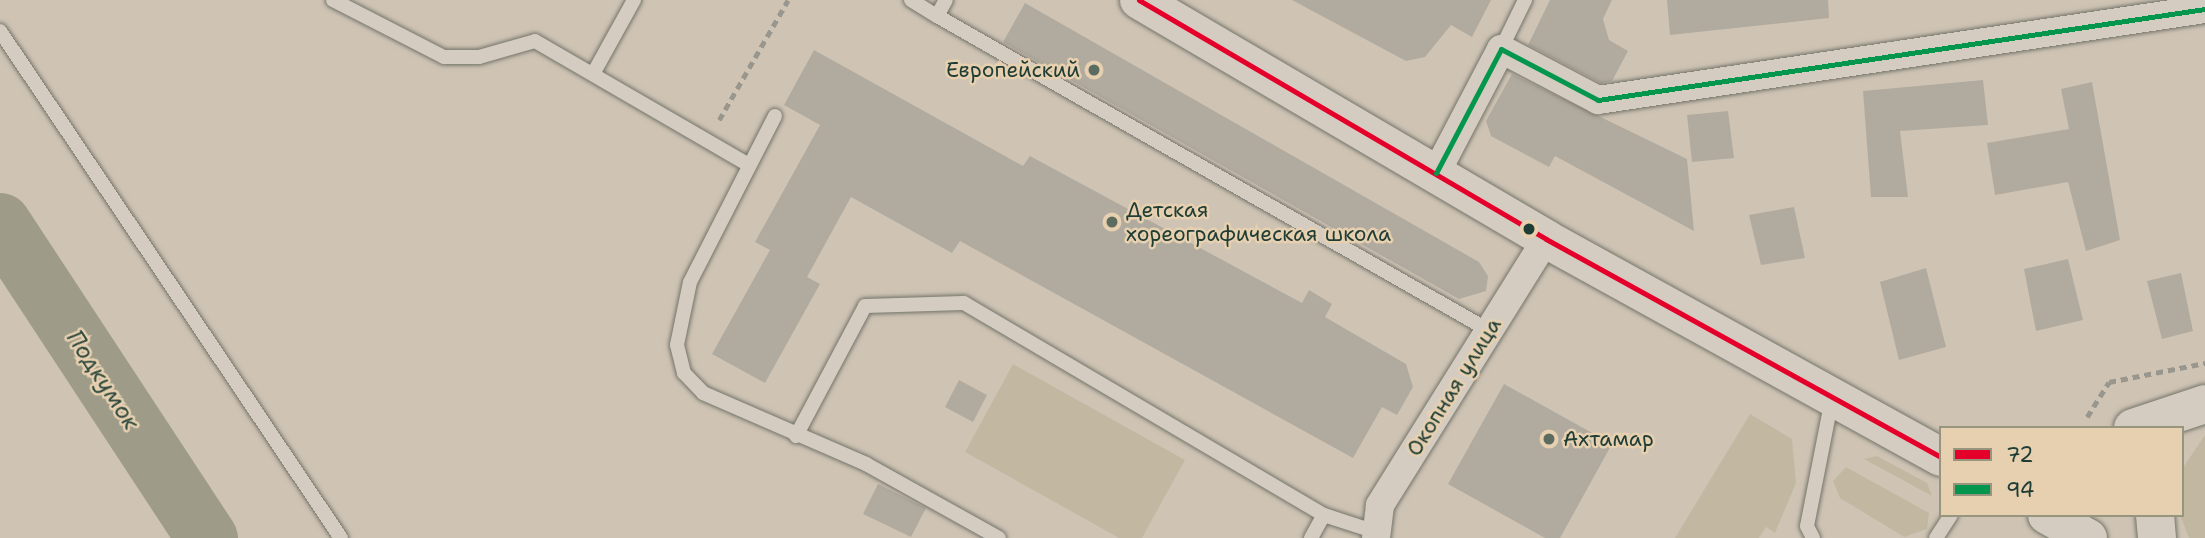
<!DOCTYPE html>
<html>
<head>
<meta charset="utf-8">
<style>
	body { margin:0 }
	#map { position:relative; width:2205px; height:538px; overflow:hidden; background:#cfc4b4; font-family:"Shantell Sans",sans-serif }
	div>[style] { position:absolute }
	.green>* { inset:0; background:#c2b8a2 }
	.river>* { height:61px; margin:-30.5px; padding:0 30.5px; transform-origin:30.5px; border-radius:30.5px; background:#9e9c89 }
	.building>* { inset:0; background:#b1ab9f }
	.path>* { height:4.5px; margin-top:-2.25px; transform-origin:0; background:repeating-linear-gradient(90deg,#99968d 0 7px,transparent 0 12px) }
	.roads { filter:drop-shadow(0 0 2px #74746b) drop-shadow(0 0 2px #74746b) }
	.service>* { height:14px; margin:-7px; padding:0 7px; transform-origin:7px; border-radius:7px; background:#d4ccc0 }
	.minor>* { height:28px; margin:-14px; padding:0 14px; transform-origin:14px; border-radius:14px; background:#d4ccc0 }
	.secondary>* { height:38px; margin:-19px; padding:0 19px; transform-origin:19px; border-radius:19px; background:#d4ccc0 }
	.primary>* { height:38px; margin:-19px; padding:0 19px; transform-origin:19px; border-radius:19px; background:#d4ccc0 }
	.bus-1>* { height:5px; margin:-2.5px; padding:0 2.5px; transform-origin:2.5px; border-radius:2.5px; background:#e4002b }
	.bus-2>* { height:5px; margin:-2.5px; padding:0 2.5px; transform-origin:2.5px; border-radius:2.5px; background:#05964d }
	.dots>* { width:19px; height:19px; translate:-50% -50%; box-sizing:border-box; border:4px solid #e7d0b0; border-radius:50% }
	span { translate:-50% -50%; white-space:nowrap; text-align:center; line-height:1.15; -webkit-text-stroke:5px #e7d0b0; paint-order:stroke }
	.poi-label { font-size:21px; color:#1f3d34 }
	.right { translate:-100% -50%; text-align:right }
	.left { translate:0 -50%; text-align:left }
	.street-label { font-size:21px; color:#1f3d34 }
	.water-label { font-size:23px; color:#2f493e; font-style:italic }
	.legend { position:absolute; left:1939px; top:426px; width:245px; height:91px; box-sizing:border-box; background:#e7d0b0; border:2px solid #97957e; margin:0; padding:9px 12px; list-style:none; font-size:21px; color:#1f3d34 }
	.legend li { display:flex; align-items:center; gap:14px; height:35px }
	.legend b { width:35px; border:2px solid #97957e }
</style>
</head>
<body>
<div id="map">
	<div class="green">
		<div style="clip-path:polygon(1013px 364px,1185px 460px,1142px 538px,1119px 538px,965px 452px)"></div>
		<div style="clip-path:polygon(1750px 414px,1792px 439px,1796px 483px,1775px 533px,1766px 527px,1759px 538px,1675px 538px)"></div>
		<div style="clip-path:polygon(2205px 435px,2205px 538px,2189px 538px,2180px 515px,2182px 469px)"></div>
		<div style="clip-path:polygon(1877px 456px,1927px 483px,1932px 496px,1864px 459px)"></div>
		<div style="clip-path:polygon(1846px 467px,1929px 513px,1927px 529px,1904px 537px,1840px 498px,1833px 481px)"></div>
	</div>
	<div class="river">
		<div style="left:0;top:223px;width:377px;rotate:56.7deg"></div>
	</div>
	<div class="building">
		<div style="clip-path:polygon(1292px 0,1491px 0,1472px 37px,1451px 25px,1425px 57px,1406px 61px)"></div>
		<div style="clip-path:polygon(1550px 0,1612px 0,1603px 19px,1609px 40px,1628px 51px,1612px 81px,1601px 83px,1528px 45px)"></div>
		<div style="clip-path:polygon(1667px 0,1828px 0,1829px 18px,1670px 35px)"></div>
		<div style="clip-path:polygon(1025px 3px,1479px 262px,1488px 276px,1486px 291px,1459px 299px,1003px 42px)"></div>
		<div style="clip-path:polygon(814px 50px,1023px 166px,1030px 156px,1302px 303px,1309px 290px,1332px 304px,1325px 317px,1406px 364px,1413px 387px,1397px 415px,1382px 407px,1353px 458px,960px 241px,952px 253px,851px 197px,807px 277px,820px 284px,765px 383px,712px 354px,770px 250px,755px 242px,820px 125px,784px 105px)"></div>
		<div style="clip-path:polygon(1512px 74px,1687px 159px,1694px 231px,1555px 156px,1549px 167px,1491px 136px,1486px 121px)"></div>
		<div style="clip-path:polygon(1983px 80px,1988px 125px,1900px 131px,1908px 197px,1871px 197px,1863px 91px)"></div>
		<div style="clip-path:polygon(2092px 82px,2120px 240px,2086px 251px,2068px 182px,1995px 195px,1987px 143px,2069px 129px,2061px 89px)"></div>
		<div style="clip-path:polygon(1728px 111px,1734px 158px,1692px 162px,1687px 115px)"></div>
		<div style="clip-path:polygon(1794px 207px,1805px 258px,1761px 265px,1749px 215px)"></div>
		<div style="clip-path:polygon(2068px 259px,2083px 320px,2036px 331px,2024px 269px)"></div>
		<div style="clip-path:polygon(1926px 268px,1946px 347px,1899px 360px,1880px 282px)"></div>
		<div style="clip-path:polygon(2181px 273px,2193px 331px,2162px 339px,2147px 281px)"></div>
		<div style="clip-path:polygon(959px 380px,987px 395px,973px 422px,945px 407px)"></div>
		<div style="clip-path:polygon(1504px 384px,1612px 444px,1560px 538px,1545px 538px,1448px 484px)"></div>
		<div style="clip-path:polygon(878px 484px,926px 508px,911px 537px,863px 514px)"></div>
	</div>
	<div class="path">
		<div style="left:719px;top:120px;width:138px;rotate:-60.1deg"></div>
		<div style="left:2087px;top:417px;width:41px;rotate:-57.8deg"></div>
		<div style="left:2109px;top:382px;width:98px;rotate:-11.2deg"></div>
	</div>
	<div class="roads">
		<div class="service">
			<div style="left:333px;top:0;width:125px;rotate:27.2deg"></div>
			<div style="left:444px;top:57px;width:35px"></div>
			<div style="left:479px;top:57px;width:58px;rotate:-15.9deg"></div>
			<div style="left:535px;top:41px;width:245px;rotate:30.1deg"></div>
			<div style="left:911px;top:0;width:31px;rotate:32deg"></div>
			<div style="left:937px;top:16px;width:18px;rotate:-61deg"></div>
			<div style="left:937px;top:16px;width:636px;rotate:29.67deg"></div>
			<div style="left:0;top:31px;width:611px;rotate:56.08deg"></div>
			<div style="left:1501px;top:49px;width:55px;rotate:-63.9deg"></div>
			<div style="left:593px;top:74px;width:85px;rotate:-61deg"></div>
			<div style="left:775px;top:116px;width:186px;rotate:117.1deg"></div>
			<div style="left:690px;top:282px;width:64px;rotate:101.7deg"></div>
			<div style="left:677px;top:345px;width:29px;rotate:76deg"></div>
			<div style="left:684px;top:373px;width:28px;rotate:46deg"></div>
			<div style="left:703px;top:393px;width:178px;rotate:23.5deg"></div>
			<div style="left:866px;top:464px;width:152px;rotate:29.1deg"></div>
			<div style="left:796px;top:436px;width:147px;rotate:-62deg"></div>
			<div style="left:865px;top:306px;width:99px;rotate:-1.7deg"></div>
			<div style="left:964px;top:303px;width:418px;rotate:30.5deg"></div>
			<div style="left:1324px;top:515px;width:52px;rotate:18.1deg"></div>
			<div style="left:1311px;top:538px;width:26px;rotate:-61deg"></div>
			<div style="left:1813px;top:538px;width:13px;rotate:-117deg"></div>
			<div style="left:1807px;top:526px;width:129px;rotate:-78.9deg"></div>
			<div style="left:1936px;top:538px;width:27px;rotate:-57deg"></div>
		</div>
		<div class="minor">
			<div style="left:1436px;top:173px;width:140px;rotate:-62.3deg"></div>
			<div style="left:1501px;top:49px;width:110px;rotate:27.7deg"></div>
			<div style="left:1598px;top:100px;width:614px;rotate:-8.53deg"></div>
			<div style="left:1376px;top:538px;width:33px;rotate:-83deg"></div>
			<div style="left:1380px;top:505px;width:314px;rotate:-58deg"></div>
		</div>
		<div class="secondary">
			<div style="left:2133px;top:428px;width:76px;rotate:-18.4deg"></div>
			<div style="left:2155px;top:515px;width:23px;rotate:85deg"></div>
		</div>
		<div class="primary">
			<div style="left:1139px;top:0;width:472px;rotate:30.4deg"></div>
			<div style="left:1546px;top:239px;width:451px;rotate:28.9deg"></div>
			<div style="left:2047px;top:515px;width:47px;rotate:29.3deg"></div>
		</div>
	</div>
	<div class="bus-1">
		<div style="left:1139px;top:0;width:472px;rotate:30.4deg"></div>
		<div style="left:1546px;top:239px;width:451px;rotate:28.9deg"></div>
	</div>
	<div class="bus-2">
		<div style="left:1436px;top:173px;width:140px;rotate:-62.3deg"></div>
		<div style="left:1501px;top:49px;width:110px;rotate:27.7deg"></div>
		<div style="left:1598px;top:100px;width:614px;rotate:-8.53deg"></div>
	</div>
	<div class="dots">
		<div style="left:1094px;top:70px;background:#5d6c61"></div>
		<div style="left:1112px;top:222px;background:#5d6c61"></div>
		<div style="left:1529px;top:229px;background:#1f3d34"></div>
		<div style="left:1549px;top:439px;background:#5d6c61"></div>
	</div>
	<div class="poi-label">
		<span class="right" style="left:1080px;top:70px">Европейский</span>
		<span class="left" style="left:1126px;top:222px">Детская<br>хореографическая школа</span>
		<span class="left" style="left:1563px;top:439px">Ахтамар</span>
	</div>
	<div class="street-label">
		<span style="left:1454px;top:387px;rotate:-58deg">Окопная улица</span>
	</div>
	<div class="water-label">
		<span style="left:103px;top:380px;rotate:57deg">Подкумок</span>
	</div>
	<ul class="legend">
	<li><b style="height:9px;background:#e4002b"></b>72</li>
	<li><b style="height:9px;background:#05964d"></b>94</li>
	</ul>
</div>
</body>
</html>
